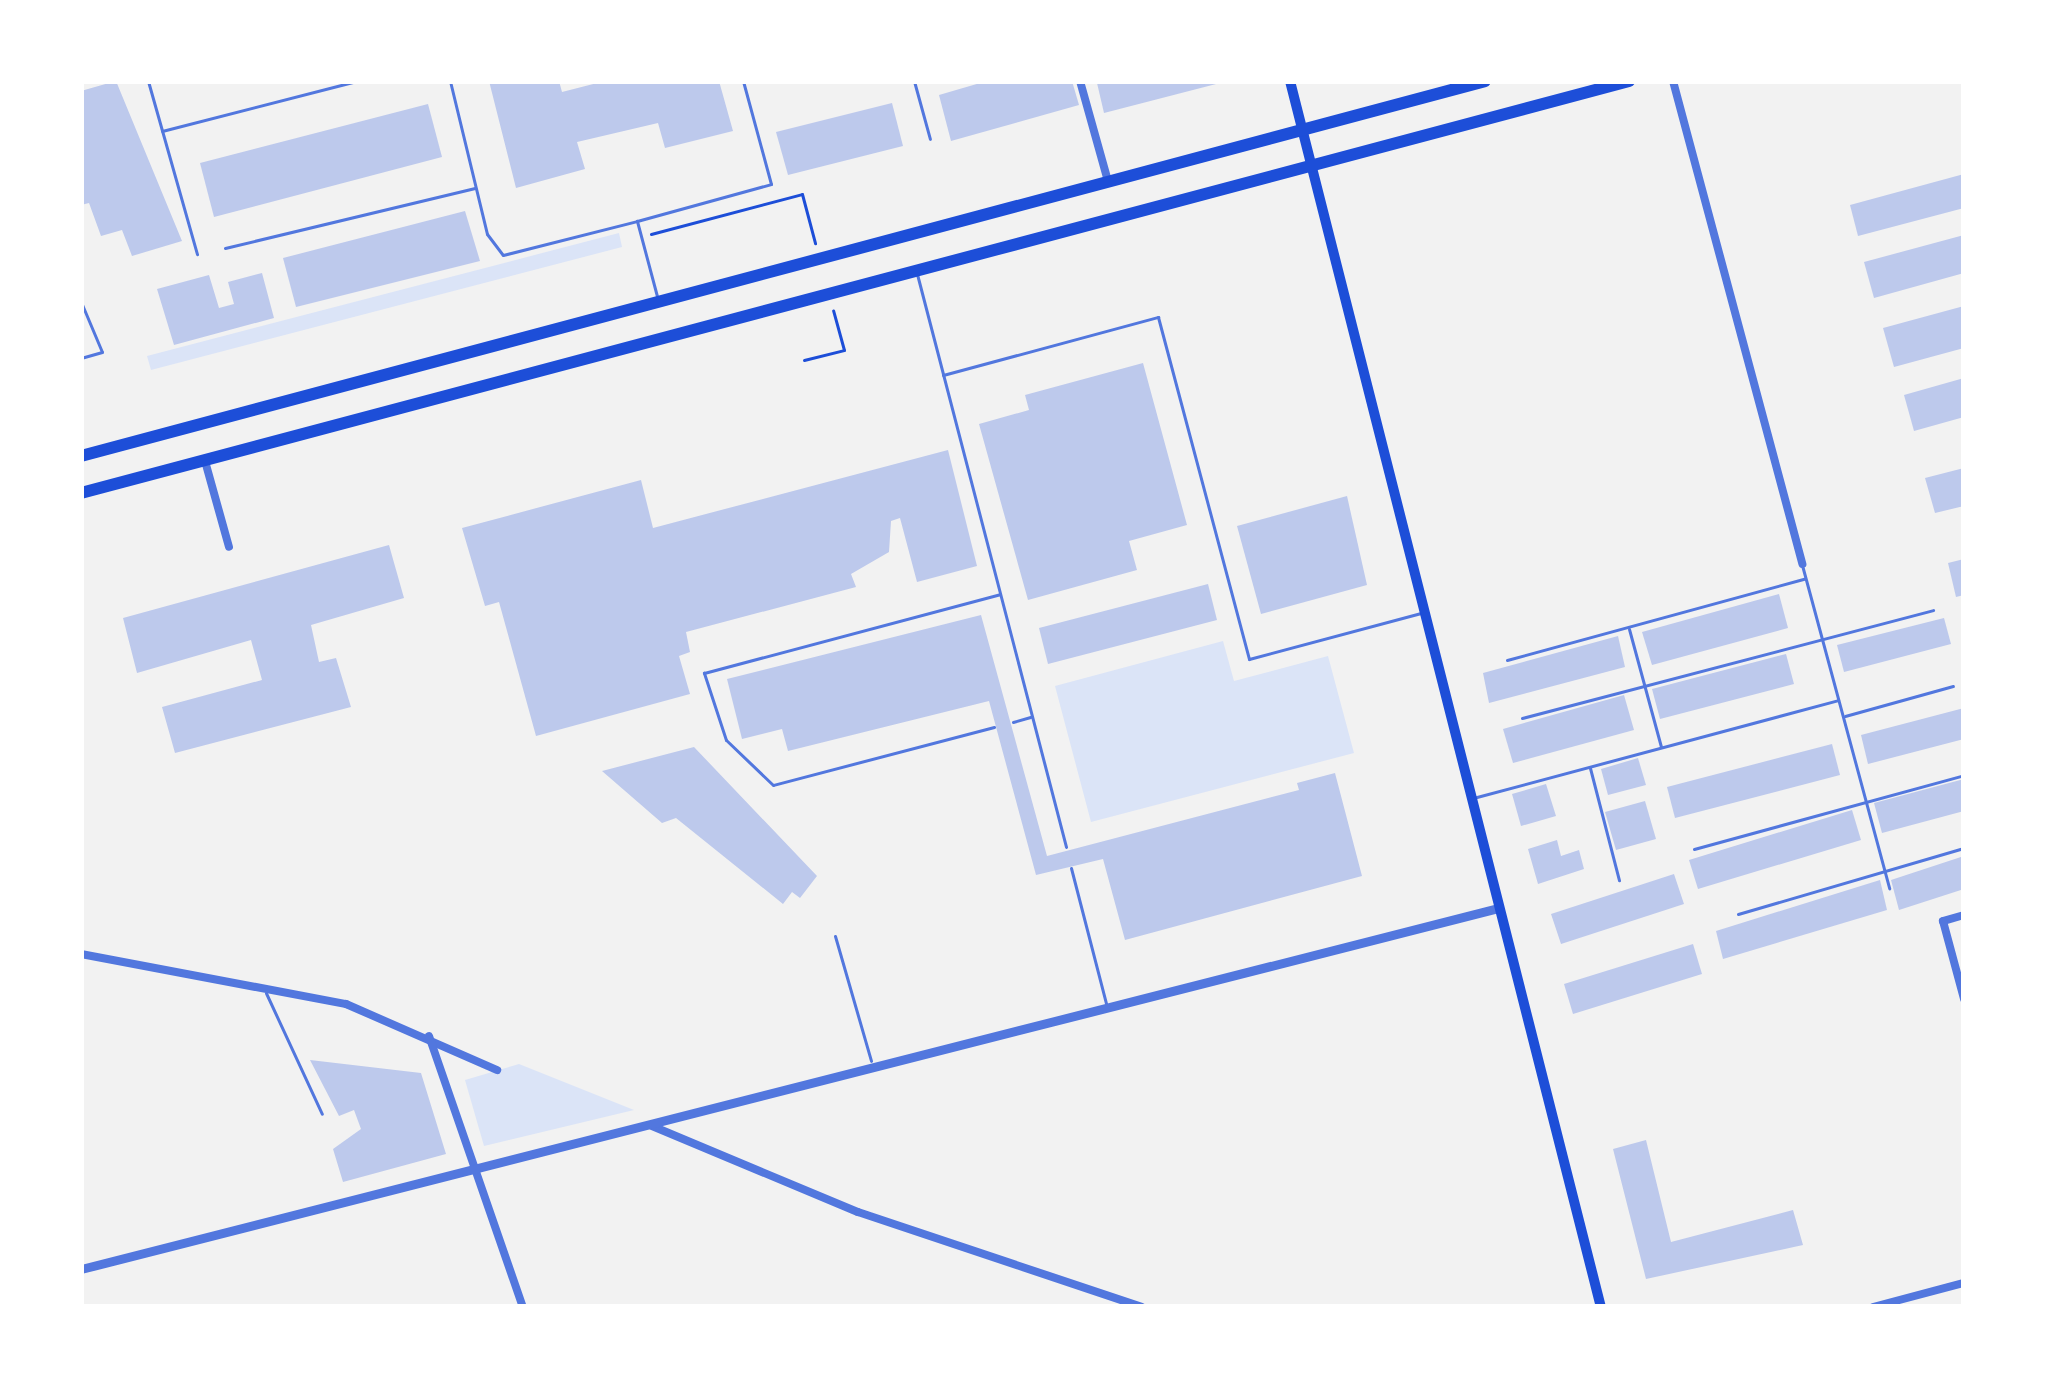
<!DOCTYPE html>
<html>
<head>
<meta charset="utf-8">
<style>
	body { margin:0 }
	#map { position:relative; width:2045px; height:1388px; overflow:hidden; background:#f2f2f2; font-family:"Golos Text",sans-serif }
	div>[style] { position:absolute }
	.green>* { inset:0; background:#dbe4f7 }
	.building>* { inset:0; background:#bdc9ec }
	.path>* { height:3px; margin:-1.5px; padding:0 1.5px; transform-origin:1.5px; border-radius:1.5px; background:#1d4ed8 }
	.service>* { height:3px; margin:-1.5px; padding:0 1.5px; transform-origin:1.5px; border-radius:1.5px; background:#5277de }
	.minor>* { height:8px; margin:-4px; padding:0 4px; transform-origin:4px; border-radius:4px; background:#5277de }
	.tertiary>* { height:9px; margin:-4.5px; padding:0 4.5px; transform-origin:4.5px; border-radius:4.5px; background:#5277de }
	.secondary>* { height:10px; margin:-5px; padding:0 5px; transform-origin:5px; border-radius:5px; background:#1d4ed8 }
	.trunk>* { height:12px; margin:-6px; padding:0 6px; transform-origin:6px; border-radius:6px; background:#1d4ed8 }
	span { translate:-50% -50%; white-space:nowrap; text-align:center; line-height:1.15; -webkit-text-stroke:12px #fff; paint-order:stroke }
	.frame { position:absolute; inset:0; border:84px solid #fff; pointer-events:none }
</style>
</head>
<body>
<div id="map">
	<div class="green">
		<div style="clip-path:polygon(619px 233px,622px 247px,151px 370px,147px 356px)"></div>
		<div style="clip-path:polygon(1223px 641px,1234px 681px,1328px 656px,1354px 753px,1091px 822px,1055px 686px)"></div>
		<div style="clip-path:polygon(519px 1064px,634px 1110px,484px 1146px,465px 1080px)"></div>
	</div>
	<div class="building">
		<div style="clip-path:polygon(116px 81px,182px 241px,132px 256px,122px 230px,101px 236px,89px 203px,81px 205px,81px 91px)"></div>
		<div style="clip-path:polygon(489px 81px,559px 81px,562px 92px,605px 81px,719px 81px,733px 131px,665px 148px,658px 123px,577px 142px,585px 169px,516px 188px)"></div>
		<div style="clip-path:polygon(987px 81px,1072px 81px,1079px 105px,951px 141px,939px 95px)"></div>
		<div style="clip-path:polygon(1104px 81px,1219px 81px,1220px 83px,1104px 113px,1097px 83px)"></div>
		<div style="clip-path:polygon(892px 103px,903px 146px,788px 175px,776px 132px)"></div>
		<div style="clip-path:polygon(428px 104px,442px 157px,214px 217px,200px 163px)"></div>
		<div style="clip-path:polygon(1964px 174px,1964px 208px,1858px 236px,1850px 205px)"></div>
		<div style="clip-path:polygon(465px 211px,480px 261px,296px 307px,283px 258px)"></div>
		<div style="clip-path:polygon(1964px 235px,1964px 273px,1874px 298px,1864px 262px)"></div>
		<div style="clip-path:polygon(262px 273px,274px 318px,174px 345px,157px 289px,209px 275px,219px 308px,234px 304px,228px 282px)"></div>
		<div style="clip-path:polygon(1964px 306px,1964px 348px,1894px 367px,1883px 328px)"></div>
		<div style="clip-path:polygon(1143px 363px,1187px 525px,1129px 541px,1137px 570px,1028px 600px,979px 424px,1029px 410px,1025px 395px)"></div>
		<div style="clip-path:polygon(1964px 378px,1964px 417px,1914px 431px,1904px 395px)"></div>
		<div style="clip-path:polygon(948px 450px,977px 566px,917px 582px,900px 518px,891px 521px,889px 552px,851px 574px,856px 587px,686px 632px,690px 652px,679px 656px,690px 694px,536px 736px,499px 602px,485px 606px,462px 528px,641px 480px,653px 528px)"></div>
		<div style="clip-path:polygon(1964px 468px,1964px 506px,1935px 513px,1925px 478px)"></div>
		<div style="clip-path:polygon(1347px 496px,1367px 585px,1261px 614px,1237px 526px)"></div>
		<div style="clip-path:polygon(389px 545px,404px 598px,311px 625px,319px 662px,336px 658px,351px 707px,175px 753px,162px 707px,262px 680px,251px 640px,137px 673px,123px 618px)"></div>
		<div style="clip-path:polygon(1964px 559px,1964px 595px,1956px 597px,1948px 563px)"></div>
		<div style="clip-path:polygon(1208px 584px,1217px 620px,1048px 664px,1039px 628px)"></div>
		<div style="clip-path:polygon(1779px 594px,1788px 628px,1652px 665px,1642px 632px)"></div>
		<div style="clip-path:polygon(981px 615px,1047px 856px,1299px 790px,1297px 783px,1335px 773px,1362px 876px,1125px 940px,1103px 859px,1036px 875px,989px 701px,788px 751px,782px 729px,742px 739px,727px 679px)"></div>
		<div style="clip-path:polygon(1944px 618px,1951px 644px,1844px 672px,1837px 645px)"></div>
		<div style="clip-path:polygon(1618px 636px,1625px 667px,1489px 703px,1483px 673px)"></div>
		<div style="clip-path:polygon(1786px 654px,1794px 684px,1660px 719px,1652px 689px)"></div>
		<div style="clip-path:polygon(1624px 695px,1634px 730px,1513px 763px,1503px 729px)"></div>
		<div style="clip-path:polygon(1964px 708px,1964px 739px,1868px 764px,1861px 735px)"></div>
		<div style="clip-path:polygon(1832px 744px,1840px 775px,1675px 818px,1667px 787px)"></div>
		<div style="clip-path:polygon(694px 747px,817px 876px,800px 898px,792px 892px,783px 904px,676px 818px,662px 823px,602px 771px)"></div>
		<div style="clip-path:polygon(1638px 758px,1646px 785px,1608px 795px,1601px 769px)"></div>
		<div style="clip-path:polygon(1964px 779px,1964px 811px,1882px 833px,1874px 803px)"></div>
		<div style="clip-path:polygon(1546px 784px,1556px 816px,1521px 826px,1512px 794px)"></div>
		<div style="clip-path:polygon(1645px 801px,1656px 839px,1616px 850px,1605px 812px)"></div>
		<div style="clip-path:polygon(1852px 810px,1861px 840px,1698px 889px,1689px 860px)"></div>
		<div style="clip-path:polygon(1557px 840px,1561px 856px,1579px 850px,1584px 869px,1538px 884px,1528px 849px)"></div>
		<div style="clip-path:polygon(1964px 856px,1964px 889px,1899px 910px,1891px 880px)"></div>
		<div style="clip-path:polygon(1674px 874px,1684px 904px,1561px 944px,1551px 914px)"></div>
		<div style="clip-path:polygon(1880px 880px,1887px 910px,1723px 959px,1716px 931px)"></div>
		<div style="clip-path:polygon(1693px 944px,1702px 974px,1573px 1014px,1564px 984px)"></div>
		<div style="clip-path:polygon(310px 1060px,421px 1073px,446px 1154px,343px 1182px,333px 1149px,361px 1129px,354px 1110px,339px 1116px)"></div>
		<div style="clip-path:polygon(1646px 1140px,1671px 1242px,1793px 1210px,1803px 1245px,1646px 1279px,1613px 1149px)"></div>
	</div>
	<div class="path">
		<div style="left:651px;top:234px;width:156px;rotate:-14.8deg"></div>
		<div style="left:802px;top:194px;width:51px;rotate:75.1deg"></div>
		<div style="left:804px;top:360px;width:41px;rotate:-14deg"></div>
		<div style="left:844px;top:350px;width:41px;rotate:-105.4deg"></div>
	</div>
	<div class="service">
		<div style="left:148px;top:81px;width:180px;rotate:74.2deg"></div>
		<div style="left:450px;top:81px;width:157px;rotate:76.4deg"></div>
		<div style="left:487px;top:234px;width:26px;rotate:53deg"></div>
		<div style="left:503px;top:255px;width:138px;rotate:-14.2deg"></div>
		<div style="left:914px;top:81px;width:60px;rotate:74.6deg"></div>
		<div style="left:162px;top:131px;width:201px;rotate:-14.4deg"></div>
		<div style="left:225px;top:248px;width:257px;rotate:-13.5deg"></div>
		<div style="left:917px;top:274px;width:592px;rotate:75.42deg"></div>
		<div style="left:658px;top:300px;width:82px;rotate:-104.9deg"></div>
		<div style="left:637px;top:221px;width:139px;rotate:-15.4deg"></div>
		<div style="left:771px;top:184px;width:107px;rotate:-105.2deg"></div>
		<div style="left:81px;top:302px;width:54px;rotate:67.2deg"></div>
		<div style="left:102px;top:352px;width:22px;rotate:164deg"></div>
		<div style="left:943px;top:375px;width:223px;rotate:-15.1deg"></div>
		<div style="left:1158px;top:317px;width:354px;rotate:75.1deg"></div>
		<div style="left:1249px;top:659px;width:178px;rotate:-15deg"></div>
		<div style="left:1802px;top:565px;width:335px;rotate:74.9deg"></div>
		<div style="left:1629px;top:629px;width:122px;rotate:74.8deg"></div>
		<div style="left:1507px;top:660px;width:308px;rotate:-15.3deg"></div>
		<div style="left:1845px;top:716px;width:112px;rotate:-15.5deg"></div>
		<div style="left:1522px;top:718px;width:425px;rotate:-14.7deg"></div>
		<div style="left:1013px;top:722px;width:18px;rotate:-16deg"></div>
		<div style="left:994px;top:727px;width:228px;rotate:165.3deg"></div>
		<div style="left:773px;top:785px;width:65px;rotate:-136.2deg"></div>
		<div style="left:726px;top:740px;width:71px;rotate:-108.2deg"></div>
		<div style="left:704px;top:673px;width:306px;rotate:-14.9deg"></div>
		<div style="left:1590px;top:768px;width:116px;rotate:75.5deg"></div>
		<div style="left:1473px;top:798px;width:378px;rotate:-15deg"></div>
		<div style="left:1694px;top:849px;width:280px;rotate:-15.3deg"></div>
		<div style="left:1071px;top:868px;width:144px;rotate:75.5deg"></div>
		<div style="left:1738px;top:914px;width:235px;rotate:-16.3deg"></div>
		<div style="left:835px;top:936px;width:130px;rotate:73.9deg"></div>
		<div style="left:266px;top:993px;width:133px;rotate:65.2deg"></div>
	</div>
	<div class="minor">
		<div style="left:1080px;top:81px;width:104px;rotate:74.4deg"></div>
		<div style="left:1673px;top:81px;width:500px;rotate:75deg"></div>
		<div style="left:205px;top:461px;width:89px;rotate:74.4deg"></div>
		<div style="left:1964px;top:915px;width:22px;rotate:164deg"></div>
		<div style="left:1943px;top:921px;width:81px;rotate:74.9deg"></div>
		<div style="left:81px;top:954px;width:270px;rotate:10.7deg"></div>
		<div style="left:346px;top:1004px;width:165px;rotate:23.6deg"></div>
		<div style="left:429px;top:1036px;width:287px;rotate:70.9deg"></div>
		<div style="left:652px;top:1126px;width:223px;rotate:22.7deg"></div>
		<div style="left:858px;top:1212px;width:299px;rotate:18.5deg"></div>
		<div style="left:1873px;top:1307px;width:94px;rotate:-14.8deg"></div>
	</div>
	<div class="tertiary">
		<div style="left:81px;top:1269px;width:1462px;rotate:-14.29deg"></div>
	</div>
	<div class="secondary">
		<div style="left:1290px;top:81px;width:1265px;rotate:75.77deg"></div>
	</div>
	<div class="trunk">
		<div style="left:81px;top:456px;width:1453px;rotate:-14.95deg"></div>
		<div style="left:81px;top:493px;width:1602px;rotate:-14.9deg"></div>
	</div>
	<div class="frame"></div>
</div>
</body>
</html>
